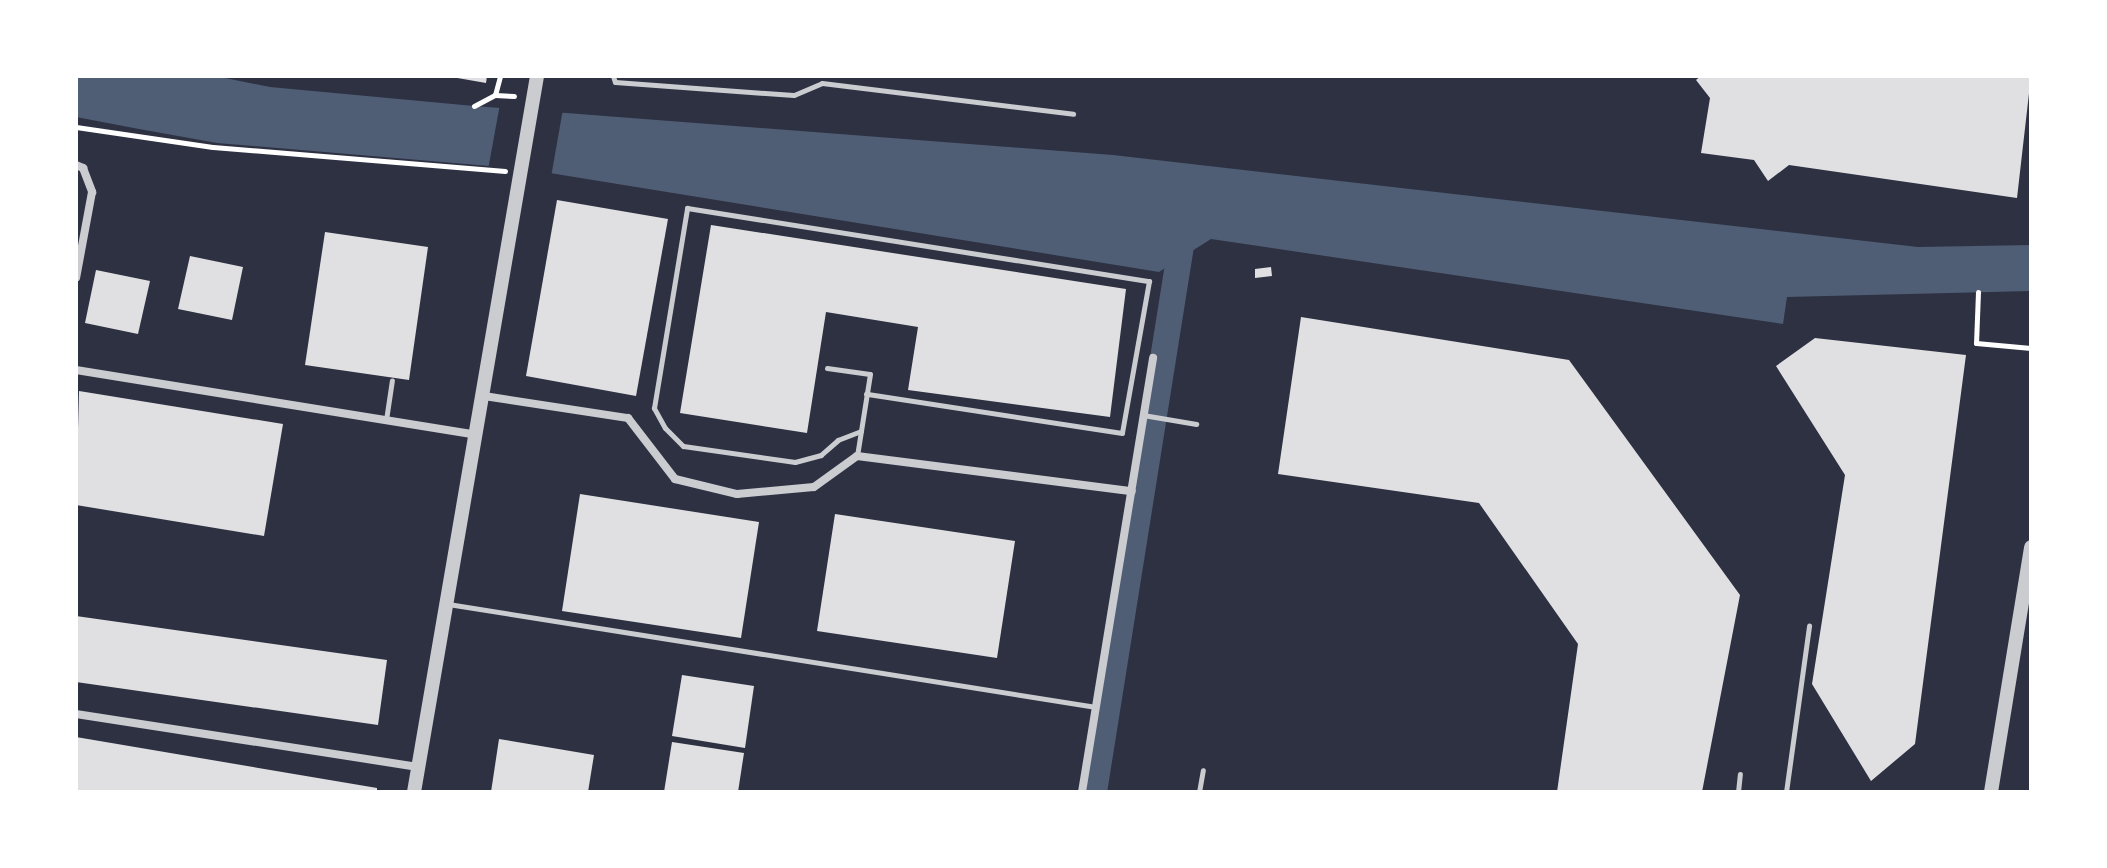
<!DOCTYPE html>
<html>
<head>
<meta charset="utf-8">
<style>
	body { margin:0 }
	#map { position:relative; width:2107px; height:868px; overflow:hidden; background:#2d3142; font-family:Mulish,sans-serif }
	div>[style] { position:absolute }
	.water>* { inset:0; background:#4f5d75 }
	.pier>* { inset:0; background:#2d3142 }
	.canal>* { height:26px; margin:-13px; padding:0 13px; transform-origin:13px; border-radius:13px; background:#4f5d75 }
	.building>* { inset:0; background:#e0e0e3 }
	.path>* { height:5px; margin:-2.5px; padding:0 2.5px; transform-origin:2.5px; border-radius:2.5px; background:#fff }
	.service>* { height:5px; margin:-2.5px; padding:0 2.5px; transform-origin:2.5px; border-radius:2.5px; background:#caccd0 }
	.minor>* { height:8px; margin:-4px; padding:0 4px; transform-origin:4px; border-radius:4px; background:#caccd0 }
	.tertiary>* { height:14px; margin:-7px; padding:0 7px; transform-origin:7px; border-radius:7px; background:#caccd0 }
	span { translate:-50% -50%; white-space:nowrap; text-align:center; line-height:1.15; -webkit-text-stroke:6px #fff; paint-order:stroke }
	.frame { position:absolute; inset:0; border:78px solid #fff; pointer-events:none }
</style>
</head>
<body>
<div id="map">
	<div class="water">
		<div style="clip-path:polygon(76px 76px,215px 76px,270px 87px,474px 106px,1113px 155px,1918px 247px,2031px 245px,2031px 291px,1787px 297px,1783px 324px,1211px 239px,1159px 272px,525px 169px,217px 143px,139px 129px,76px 117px)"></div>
	</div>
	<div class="pier">
		<div style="clip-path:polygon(500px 104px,563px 109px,551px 177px,488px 170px)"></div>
	</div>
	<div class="canal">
		<div style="left:1094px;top:792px;width:572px;rotate:-80.95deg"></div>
	</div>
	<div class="building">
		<div style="clip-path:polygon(446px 76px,487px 76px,486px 83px)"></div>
		<div style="clip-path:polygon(1701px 76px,2031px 76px,2017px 198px,1789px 165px,1768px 181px,1754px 160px,1701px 153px,1710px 98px,1696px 80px)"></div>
		<div style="clip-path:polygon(557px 200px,668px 219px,636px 396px,526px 376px)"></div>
		<div style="clip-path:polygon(711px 225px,1126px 289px,1110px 417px,908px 390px,918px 327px,826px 312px,807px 433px,680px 413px)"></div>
		<div style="clip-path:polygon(325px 232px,428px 247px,409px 380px,305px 365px)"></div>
		<div style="clip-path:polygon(190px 256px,243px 267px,232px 320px,178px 309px)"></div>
		<div style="clip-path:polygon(1271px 267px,1272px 276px,1255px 278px,1255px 269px)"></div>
		<div style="clip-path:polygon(96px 270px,150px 281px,138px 334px,85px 323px)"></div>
		<div style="clip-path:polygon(1301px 317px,1569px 360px,1740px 595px,1702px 792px,1557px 792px,1578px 644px,1479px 503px,1278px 474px)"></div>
		<div style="clip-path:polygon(1815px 338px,1966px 355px,1915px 744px,1871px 781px,1812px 684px,1845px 475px,1776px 366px)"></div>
		<div style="clip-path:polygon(79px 391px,283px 424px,264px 536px,76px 505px)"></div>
		<div style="clip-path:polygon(580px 494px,759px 522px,741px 638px,562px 611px)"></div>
		<div style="clip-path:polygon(835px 514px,1015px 541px,997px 658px,817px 631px)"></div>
		<div style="clip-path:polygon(76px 616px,387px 660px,378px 725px,76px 682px)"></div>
		<div style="clip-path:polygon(682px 675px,754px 686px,745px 748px,672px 736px)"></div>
		<div style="clip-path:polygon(76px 737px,377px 788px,377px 792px,76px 792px)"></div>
		<div style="clip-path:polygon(499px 739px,594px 755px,588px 792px,491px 792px)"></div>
		<div style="clip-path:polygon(672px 742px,744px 753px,738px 792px,664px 792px)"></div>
	</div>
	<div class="path">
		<div style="left:495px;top:95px;width:19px;rotate:3deg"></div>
		<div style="left:474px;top:106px;width:24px;rotate:-28deg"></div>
		<div style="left:495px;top:95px;width:20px;rotate:-75deg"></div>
		<div style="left:76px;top:127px;width:138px;rotate:8.3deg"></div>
		<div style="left:213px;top:147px;width:293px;rotate:4.7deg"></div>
		<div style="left:1978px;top:292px;width:51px;rotate:92.2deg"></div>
		<div style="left:1976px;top:343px;width:55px;rotate:5.2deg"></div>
	</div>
	<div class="service">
		<div style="left:613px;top:76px;width:6px;rotate:72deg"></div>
		<div style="left:615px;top:82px;width:179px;rotate:4.2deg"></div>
		<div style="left:794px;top:95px;width:30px;rotate:-23deg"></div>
		<div style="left:822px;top:83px;width:253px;rotate:7deg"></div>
		<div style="left:827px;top:368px;width:43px;rotate:7.9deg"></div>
		<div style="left:870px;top:374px;width:83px;rotate:99deg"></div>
		<div style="left:1143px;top:415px;width:54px;rotate:9.6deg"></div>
		<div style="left:386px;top:420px;width:40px;rotate:-81.5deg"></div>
		<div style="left:861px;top:431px;width:25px;rotate:159deg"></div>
		<div style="left:838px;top:440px;width:23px;rotate:139deg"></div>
		<div style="left:821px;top:455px;width:27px;rotate:165deg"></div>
		<div style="left:795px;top:462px;width:113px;rotate:-171.9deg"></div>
		<div style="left:683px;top:446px;width:25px;rotate:-135deg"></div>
		<div style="left:665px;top:428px;width:23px;rotate:-119deg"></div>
		<div style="left:654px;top:408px;width:203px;rotate:-80.6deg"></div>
		<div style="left:687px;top:208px;width:468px;rotate:9deg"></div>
		<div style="left:1149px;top:281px;width:154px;rotate:100.1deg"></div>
		<div style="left:1122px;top:433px;width:259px;rotate:-171.3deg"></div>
		<div style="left:448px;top:604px;width:656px;rotate:9.03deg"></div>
		<div style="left:1199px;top:792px;width:22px;rotate:-80deg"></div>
		<div style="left:1738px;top:792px;width:18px;rotate:-84deg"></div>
		<div style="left:1786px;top:792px;width:168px;rotate:-82.1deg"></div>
	</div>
	<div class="minor">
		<div style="left:76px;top:165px;width:8px;rotate:23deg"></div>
		<div style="left:83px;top:168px;width:26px;rotate:69deg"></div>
		<div style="left:92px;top:192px;width:87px;rotate:100.5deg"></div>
		<div style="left:76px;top:370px;width:407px;rotate:9.2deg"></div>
		<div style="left:484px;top:396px;width:146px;rotate:8.7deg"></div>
		<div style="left:628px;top:418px;width:77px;rotate:52.4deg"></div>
		<div style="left:675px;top:479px;width:64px;rotate:13.6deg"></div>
		<div style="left:737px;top:494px;width:77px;rotate:-5.2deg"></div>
		<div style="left:814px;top:487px;width:53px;rotate:-35.8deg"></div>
		<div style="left:857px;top:456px;width:277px;rotate:7.3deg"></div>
		<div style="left:76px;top:714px;width:346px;rotate:8.8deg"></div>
		<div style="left:1082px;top:792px;width:440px;rotate:-80.7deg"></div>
	</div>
	<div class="tertiary">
		<div style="left:414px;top:792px;width:726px;rotate:-80.25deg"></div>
		<div style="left:1991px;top:792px;width:248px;rotate:-80.7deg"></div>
	</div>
	<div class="frame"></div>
</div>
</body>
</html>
